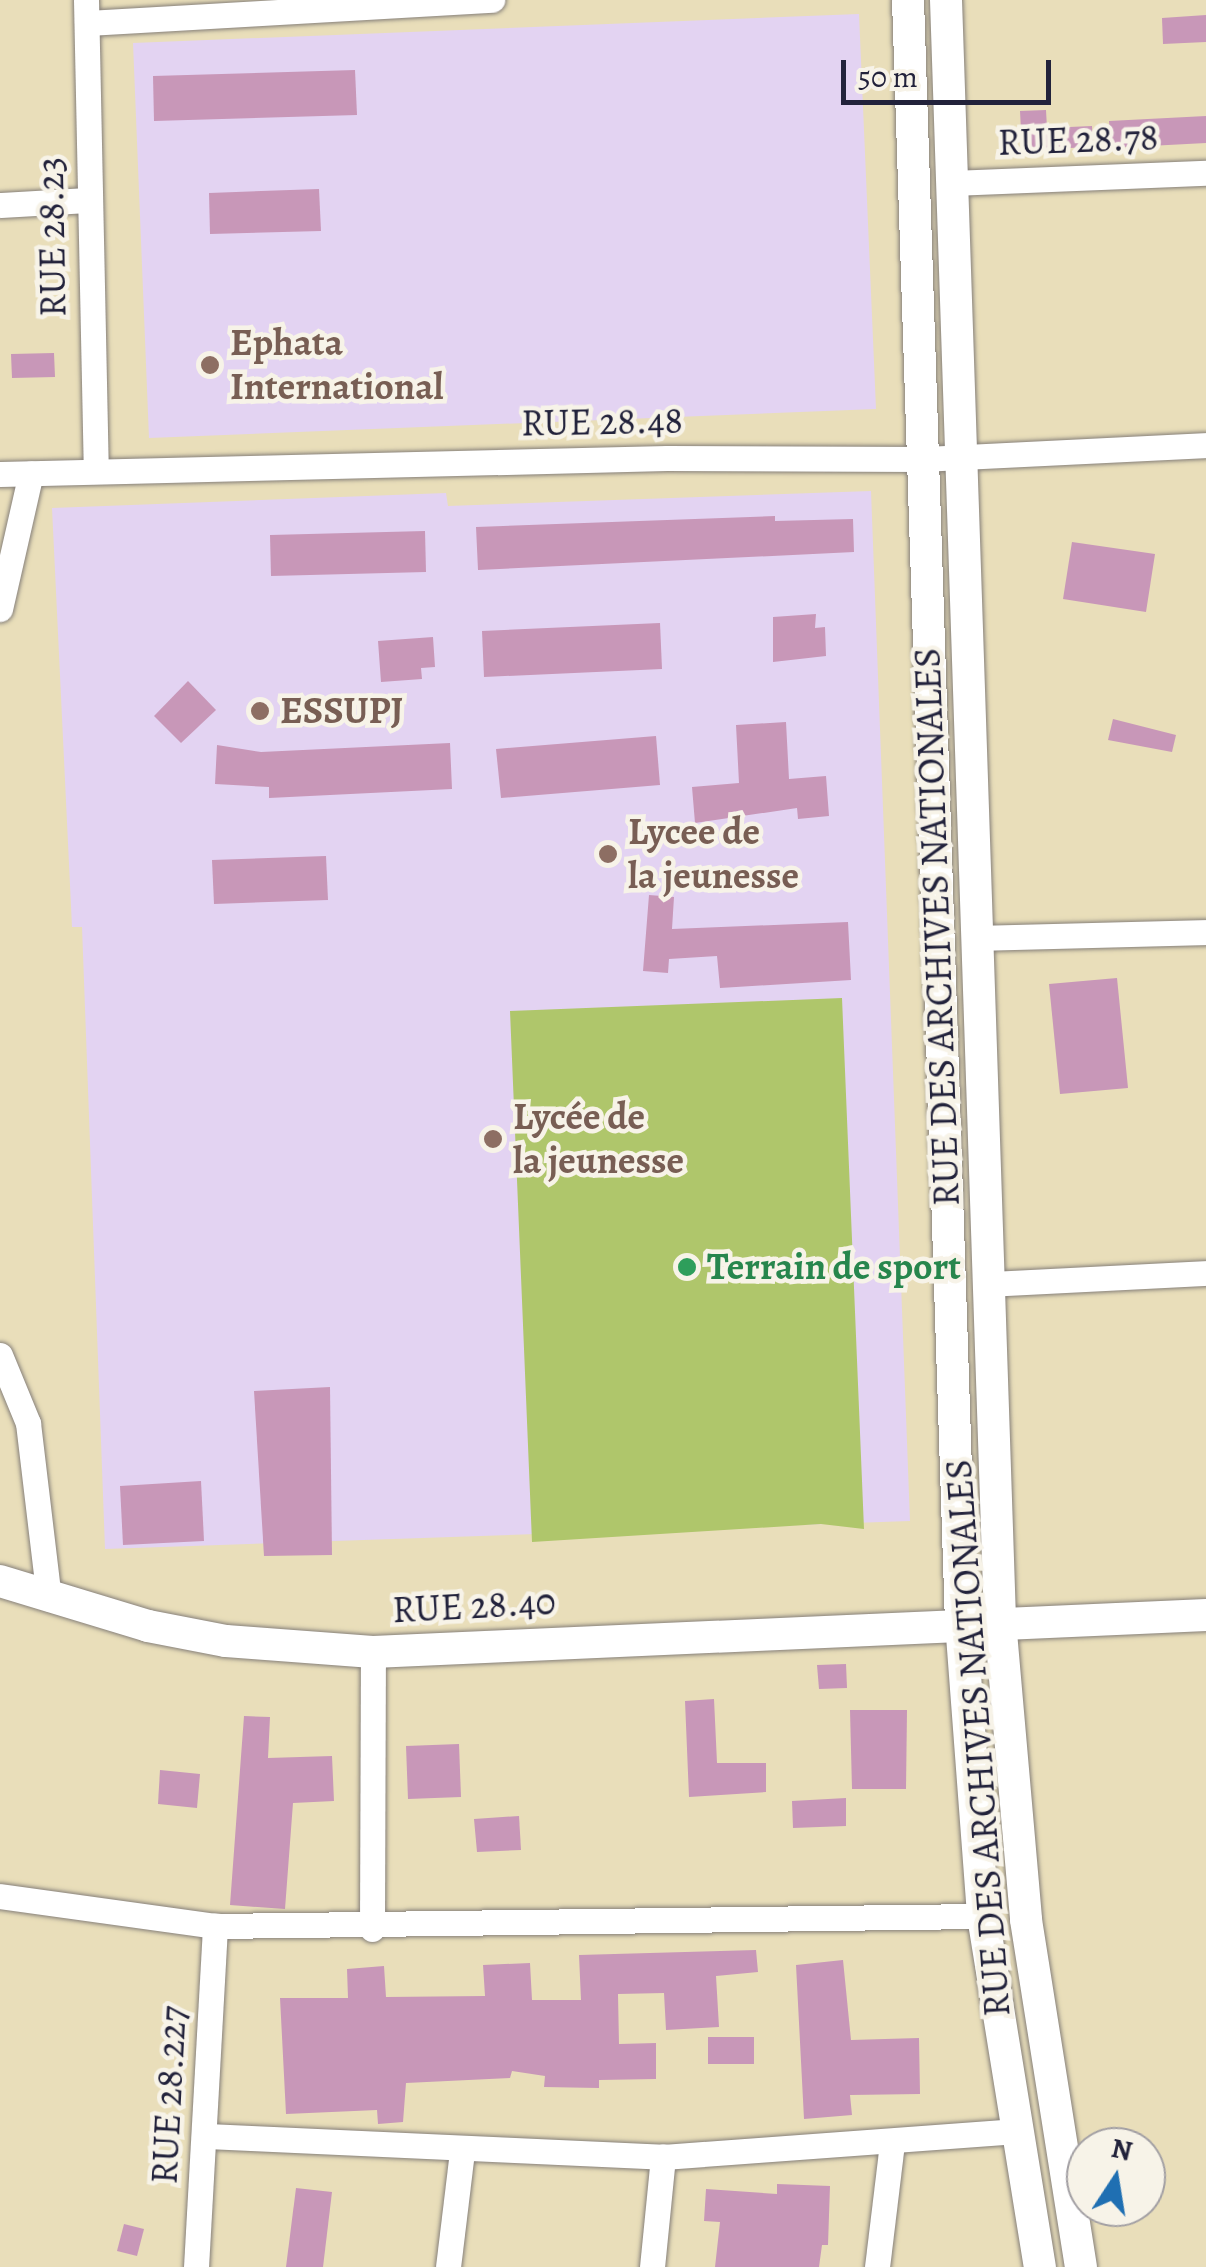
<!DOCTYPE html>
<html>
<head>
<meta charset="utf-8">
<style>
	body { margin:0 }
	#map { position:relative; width:1206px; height:2267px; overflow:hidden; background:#e9deba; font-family:Alegreya,serif }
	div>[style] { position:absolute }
	.built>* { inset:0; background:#e3d3f2 }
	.green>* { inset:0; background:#afc66b }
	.building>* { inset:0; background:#c897b8 }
	.roads { filter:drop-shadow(0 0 2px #86807a) drop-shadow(0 0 2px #86807a) }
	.minor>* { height:25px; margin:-12.5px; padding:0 12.5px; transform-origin:12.5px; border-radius:12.5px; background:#fff }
	.tertiary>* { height:32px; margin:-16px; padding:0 16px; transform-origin:16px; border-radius:16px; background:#fff }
	.dots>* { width:28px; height:28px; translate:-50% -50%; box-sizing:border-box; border:5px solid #f7f3e8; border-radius:50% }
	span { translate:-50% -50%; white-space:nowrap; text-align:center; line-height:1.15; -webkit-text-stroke:9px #f7f3e8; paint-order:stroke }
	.street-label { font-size:38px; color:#22223b }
	.education-label { font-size:38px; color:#785e54; font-weight:700 }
	.left { translate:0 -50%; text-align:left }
	.leisure-label { font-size:38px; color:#27864d; font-weight:700 }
	.north { position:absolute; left:1066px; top:2127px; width:100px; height:100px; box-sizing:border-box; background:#f7f3e8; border:2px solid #a29fa3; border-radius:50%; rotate:12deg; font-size:28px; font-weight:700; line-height:40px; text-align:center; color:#22223b }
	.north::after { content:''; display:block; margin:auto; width:35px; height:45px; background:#1f6fb2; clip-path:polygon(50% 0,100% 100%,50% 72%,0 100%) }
	.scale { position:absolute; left:841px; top:60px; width:210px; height:45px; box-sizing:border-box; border:5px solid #22223b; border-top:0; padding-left:12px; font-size:30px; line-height:35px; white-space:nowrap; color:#22223b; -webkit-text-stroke:8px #f7f3e8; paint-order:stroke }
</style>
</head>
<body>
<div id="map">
	<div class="built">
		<div style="clip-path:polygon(859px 14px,876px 409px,149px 438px,133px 43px)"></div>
		<div style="clip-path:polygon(871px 491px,910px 1521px,105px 1549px,82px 927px,72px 927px,52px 508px,446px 493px,448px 506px)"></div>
	</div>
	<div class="green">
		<div style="clip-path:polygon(842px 998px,864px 1529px,821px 1524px,532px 1542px,510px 1011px)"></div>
	</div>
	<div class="building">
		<div style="clip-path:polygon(1206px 15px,1206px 42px,1163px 44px,1162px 18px)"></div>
		<div style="clip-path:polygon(355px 70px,357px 115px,154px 121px,153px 76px)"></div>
		<div style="clip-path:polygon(1046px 110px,1047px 128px,1092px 126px,1093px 147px,1022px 150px,1020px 111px)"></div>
		<div style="clip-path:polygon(1206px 116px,1206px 143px,1111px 148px,1109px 121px)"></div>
		<div style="clip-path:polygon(319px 189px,321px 231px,210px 234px,209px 193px)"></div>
		<div style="clip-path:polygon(54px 353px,55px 377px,12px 378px,11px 354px)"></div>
		<div style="clip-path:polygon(775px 516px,775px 521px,853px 519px,854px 552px,478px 570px,476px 527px)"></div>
		<div style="clip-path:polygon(425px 531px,426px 572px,271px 576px,270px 535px)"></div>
		<div style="clip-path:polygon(1072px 542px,1155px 554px,1146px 612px,1063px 599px)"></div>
		<div style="clip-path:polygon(816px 614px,815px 628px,825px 627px,826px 656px,773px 662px,773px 617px)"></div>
		<div style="clip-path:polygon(660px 623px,662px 669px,484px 677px,482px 631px)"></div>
		<div style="clip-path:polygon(433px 637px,435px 667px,421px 668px,422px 679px,381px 682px,378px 641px)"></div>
		<div style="clip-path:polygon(188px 681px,216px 710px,181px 743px,154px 716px)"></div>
		<div style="clip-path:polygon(1113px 719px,1176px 735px,1172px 752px,1108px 740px)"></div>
		<div style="clip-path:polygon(786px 722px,789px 779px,826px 776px,829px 816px,798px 819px,797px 808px,695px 823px,692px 787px,739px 783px,736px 725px)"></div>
		<div style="clip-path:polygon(656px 736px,660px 785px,501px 798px,496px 749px)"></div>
		<div style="clip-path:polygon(450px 743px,452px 789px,269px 798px,269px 787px,215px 784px,217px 745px,261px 752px)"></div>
		<div style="clip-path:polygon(326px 856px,328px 900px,214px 904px,212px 860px)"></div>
		<div style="clip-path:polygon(649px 895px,674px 897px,672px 929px,848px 922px,851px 980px,720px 988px,717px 956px,669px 959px,668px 973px,643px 971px)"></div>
		<div style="clip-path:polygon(1117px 978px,1128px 1088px,1060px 1094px,1049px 984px)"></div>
		<div style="clip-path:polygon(330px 1387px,332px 1555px,264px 1556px,254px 1391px)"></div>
		<div style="clip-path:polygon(201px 1481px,204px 1541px,123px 1545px,120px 1486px)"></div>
		<div style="clip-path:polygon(846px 1664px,847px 1688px,819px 1689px,817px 1665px)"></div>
		<div style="clip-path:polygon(714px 1699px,717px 1763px,766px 1763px,766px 1792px,689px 1797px,685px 1701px)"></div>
		<div style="clip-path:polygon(850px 1710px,907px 1710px,906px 1789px,852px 1789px)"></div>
		<div style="clip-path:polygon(244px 1716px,270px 1717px,268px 1758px,332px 1756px,334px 1801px,293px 1803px,285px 1909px,230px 1905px)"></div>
		<div style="clip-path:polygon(459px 1744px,461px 1797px,408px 1799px,406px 1746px)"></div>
		<div style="clip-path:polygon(160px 1770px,200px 1774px,197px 1808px,158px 1804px)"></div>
		<div style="clip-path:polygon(846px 1798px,846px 1826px,793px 1828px,792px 1801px)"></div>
		<div style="clip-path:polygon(519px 1816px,521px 1850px,477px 1852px,474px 1819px)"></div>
		<div style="clip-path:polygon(756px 1950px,758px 1972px,716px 1976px,719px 2027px,666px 2030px,664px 1993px,618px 1994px,619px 2044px,656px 2043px,656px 2079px,599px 2080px,599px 2088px,544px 2087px,545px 2076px,512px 2071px,510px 2078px,406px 2083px,403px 2122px,378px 2124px,377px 2110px,286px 2114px,280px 1998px,348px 1998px,347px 1969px,384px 1966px,386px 1997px,485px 1996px,483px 1965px,530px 1963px,532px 2000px,581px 2000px,579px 1955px)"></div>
		<div style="clip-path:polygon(843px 1960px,851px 2040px,919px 2038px,920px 2094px,850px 2095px,852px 2115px,804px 2119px,796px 1965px)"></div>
		<div style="clip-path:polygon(708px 2037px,754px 2037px,754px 2064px,708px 2064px)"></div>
		<div style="clip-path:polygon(777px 2184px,830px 2186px,828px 2245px,822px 2245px,819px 2267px,715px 2267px,720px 2222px,704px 2221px,706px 2189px,777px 2194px)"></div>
		<div style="clip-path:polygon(296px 2188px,332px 2192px,323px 2267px,286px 2267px)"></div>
		<div style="clip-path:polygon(124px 2224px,144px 2229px,137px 2256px,117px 2251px)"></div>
	</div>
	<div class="roads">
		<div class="minor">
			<div style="left:86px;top:0;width:471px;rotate:88.8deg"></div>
			<div style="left:87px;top:23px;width:406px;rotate:-3.3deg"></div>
			<div style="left:952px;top:183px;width:254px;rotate:-2.3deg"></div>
			<div style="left:0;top:205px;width:88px;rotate:-3.3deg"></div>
			<div style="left:0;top:474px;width:667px;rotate:-1.37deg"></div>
			<div style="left:667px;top:458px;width:256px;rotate:0.2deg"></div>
			<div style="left:923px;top:459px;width:283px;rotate:-2.8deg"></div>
			<div style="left:0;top:609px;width:139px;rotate:-77.2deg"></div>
			<div style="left:978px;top:938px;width:228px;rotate:-1.5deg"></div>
			<div style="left:989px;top:1284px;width:217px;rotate:-2.9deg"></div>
			<div style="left:0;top:1355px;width:74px;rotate:67.6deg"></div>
			<div style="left:28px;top:1423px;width:177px;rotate:83.2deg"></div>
			<div style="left:0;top:1896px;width:217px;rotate:7.9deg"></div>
			<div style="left:215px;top:1926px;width:768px;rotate:-0.75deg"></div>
			<div style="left:372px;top:1929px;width:277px;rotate:-89.8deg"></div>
			<div style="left:207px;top:2136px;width:456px;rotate:2.6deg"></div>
			<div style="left:663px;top:2157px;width:355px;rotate:-4.2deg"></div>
			<div style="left:196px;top:2267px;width:342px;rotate:-86.8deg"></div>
			<div style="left:448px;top:2267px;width:117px;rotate:-83.1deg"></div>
			<div style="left:652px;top:2267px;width:111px;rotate:-84.3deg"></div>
			<div style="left:877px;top:2267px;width:125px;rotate:-83.1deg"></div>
		</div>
		<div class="tertiary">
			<div style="left:908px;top:0;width:1623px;rotate:88.13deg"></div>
			<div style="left:961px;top:1622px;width:295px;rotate:85.7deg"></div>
			<div style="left:983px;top:1916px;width:356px;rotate:80.8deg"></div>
			<div style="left:946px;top:0;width:1622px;rotate:88.09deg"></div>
			<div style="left:1000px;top:1621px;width:300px;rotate:85deg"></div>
			<div style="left:1026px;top:1920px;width:351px;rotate:81deg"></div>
			<div style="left:0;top:1581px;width:155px;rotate:16.9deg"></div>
			<div style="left:148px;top:1626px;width:79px;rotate:10.9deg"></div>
			<div style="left:226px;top:1641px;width:147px;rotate:4.3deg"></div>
			<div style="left:373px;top:1652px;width:834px;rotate:-2.54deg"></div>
		</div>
	</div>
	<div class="dots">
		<div style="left:210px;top:365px;background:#8d6e63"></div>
		<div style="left:260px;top:711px;background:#8d6e63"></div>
		<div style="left:608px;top:854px;background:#8d6e63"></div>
		<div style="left:493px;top:1139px;background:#8d6e63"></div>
		<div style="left:687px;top:1267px;background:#2e9e5b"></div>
	</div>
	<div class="street-label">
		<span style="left:1078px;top:140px;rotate:-2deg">RUE 28.78</span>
		<span style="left:52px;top:237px;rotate:-91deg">RUE 28.23</span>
		<span style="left:602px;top:422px;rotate:-1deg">RUE 28.48</span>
		<span style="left:937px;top:927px;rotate:-92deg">RUE DES ARCHIVES NATIONALES</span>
		<span style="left:474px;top:1606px;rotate:-3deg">RUE 28.40</span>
		<span style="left:978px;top:1738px;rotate:-94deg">RUE DES ARCHIVES NATIONALES</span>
		<span style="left:169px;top:2095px;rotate:-87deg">RUE 28.227</span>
	</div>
	<div class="education-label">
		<span class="left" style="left:230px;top:365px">Ephata<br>International</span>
		<span class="left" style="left:280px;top:711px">ESSUPJ</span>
		<span class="left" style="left:628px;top:854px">Lycee de<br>la jeunesse</span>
		<span class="left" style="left:513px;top:1139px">Lycée de<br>la jeunesse</span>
	</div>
	<div class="leisure-label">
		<span class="left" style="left:707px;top:1267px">Terrain de sport</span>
	</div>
	<div class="north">N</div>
	<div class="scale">50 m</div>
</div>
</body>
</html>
